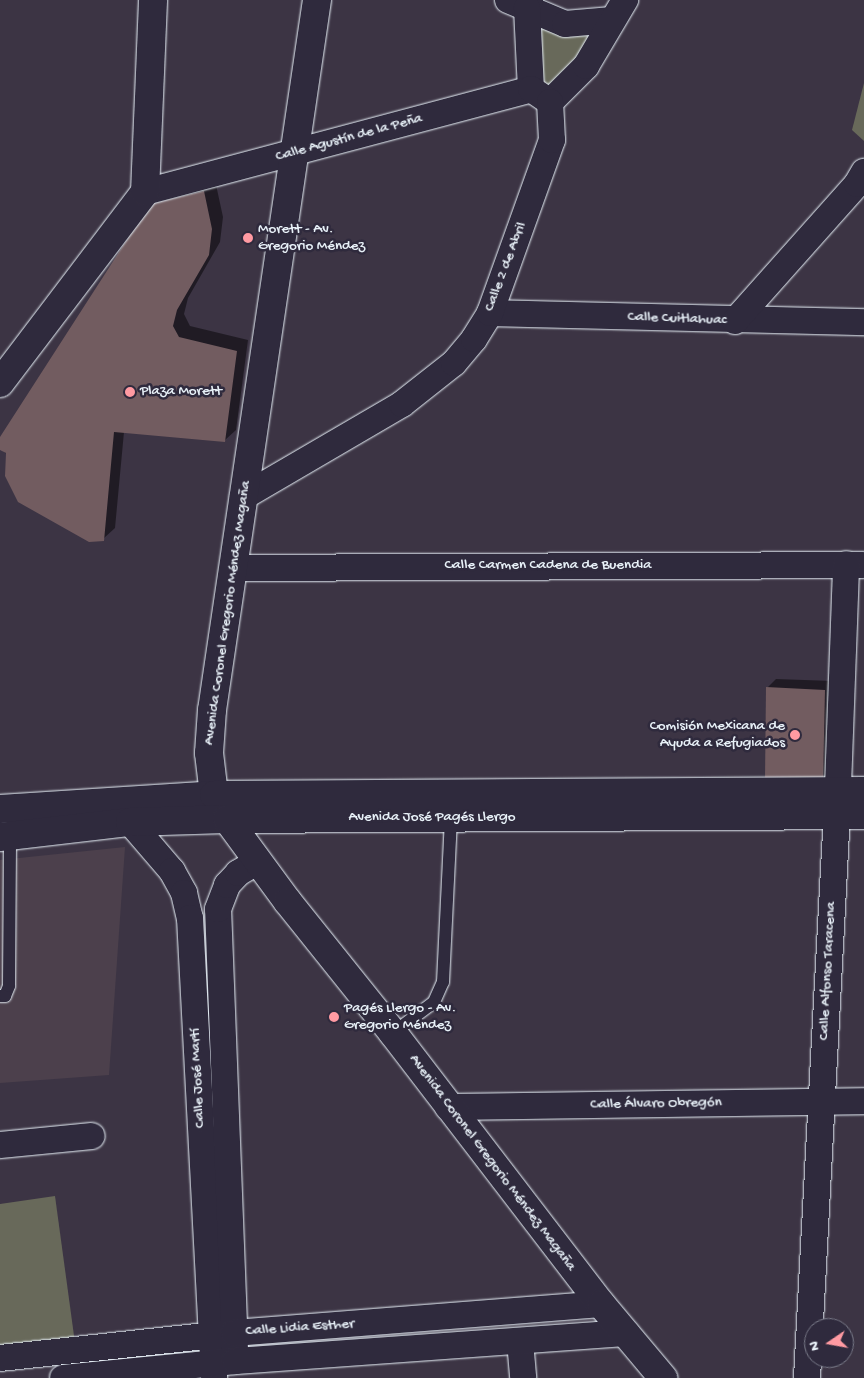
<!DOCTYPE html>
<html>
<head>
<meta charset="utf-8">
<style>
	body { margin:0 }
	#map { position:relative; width:864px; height:1378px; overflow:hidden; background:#3c3444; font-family:"Gochi Hand",sans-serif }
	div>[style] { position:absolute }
	.built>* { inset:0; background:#4c404c }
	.green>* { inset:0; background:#68695a }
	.shadow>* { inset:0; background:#0007 }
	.building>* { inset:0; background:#725c60 }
	.roads { filter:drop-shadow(0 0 1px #e8f1f8) drop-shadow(0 0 1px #e8f1f8) }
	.lane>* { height:12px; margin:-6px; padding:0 6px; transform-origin:6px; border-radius:6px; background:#2f2a3d }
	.street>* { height:26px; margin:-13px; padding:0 13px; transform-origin:13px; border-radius:13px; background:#2f2a3d }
	.secondary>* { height:28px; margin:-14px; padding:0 14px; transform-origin:14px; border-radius:14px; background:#2f2a3d }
	.dots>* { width:14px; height:14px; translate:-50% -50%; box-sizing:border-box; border:2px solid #2f2a3d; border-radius:50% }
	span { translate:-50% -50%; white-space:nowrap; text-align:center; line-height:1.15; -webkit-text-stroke:5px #2f2a3d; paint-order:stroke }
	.street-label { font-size:15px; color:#e8f1f8 }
	.poi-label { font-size:15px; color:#e8f1f8 }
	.left { translate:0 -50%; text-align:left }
	.right { translate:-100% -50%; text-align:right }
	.north { position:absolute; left:804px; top:1318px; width:50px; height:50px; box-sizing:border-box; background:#2f2a3d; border:1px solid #797a88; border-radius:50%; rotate:258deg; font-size:14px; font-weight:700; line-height:20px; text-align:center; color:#e8f1f8 }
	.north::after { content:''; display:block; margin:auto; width:18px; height:22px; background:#ff9aa2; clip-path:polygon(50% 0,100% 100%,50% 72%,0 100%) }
</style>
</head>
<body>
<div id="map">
	<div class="built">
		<div style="clip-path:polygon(125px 847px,109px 1075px,0 1083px,0 860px)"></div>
	</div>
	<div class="green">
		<div style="clip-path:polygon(527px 8px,612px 20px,550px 102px,531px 89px)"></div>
		<div style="clip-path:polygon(864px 83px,864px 141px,852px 130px)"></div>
		<div style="clip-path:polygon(55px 1196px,75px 1343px,0 1352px,0 1204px)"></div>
	</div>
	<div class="shadow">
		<div style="clip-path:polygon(215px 180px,223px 217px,220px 242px,188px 298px,184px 314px,190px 326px,248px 340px,236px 430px,224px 441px,124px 432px,115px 528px,103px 539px,0 448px,0 439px,151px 204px)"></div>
		<div style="clip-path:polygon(776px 679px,833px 681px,831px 770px,822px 779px,767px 688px)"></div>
	</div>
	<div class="building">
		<div style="clip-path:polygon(204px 191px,212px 229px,209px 255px,177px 310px,173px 326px,179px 337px,237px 351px,225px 442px,114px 432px,104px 541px,89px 542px,18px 502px,5px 476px,6px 453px,0 450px,0 437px,150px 204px)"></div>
		<div style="clip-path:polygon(766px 687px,825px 690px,823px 780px,765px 780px)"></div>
	</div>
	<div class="roads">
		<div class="lane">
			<div style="left:0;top:996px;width:5px"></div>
			<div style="left:5px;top:996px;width:11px;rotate:-68deg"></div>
			<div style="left:9px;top:986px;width:151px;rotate:-89.6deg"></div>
			<div style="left:393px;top:1033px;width:51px;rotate:-37.1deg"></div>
			<div style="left:434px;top:1002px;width:22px;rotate:-66deg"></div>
			<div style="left:443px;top:982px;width:164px;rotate:-87.2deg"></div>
		</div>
		<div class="street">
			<div style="left:508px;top:0;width:62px;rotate:22.8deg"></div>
			<div style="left:565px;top:24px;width:47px;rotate:-4.9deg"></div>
			<div style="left:530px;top:0;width:9px;rotate:111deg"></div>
			<div style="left:527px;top:8px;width:81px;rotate:87.2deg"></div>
			<div style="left:550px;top:102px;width:51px;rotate:-45deg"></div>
			<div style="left:586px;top:66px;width:77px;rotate:-59.4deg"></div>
			<div style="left:145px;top:192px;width:400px;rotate:-14.9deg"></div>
			<div style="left:531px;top:89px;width:23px;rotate:34deg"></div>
			<div style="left:490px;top:313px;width:374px;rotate:1.4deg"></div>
			<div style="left:735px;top:321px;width:183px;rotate:-48.3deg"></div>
			<div style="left:857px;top:184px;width:14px;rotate:-60deg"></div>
			<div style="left:243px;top:497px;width:184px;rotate:-30.3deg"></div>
			<div style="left:402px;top:404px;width:66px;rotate:-38.3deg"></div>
			<div style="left:454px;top:363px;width:31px;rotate:-50deg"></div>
			<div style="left:474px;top:339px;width:31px;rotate:-58deg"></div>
			<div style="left:490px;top:313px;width:184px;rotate:-70.3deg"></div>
			<div style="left:552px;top:140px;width:38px;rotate:-93deg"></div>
			<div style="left:233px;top:568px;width:630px;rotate:-0.27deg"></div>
			<div style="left:122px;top:805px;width:19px;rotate:65deg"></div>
			<div style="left:130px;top:822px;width:65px;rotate:49.4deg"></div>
			<div style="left:172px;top:871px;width:25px;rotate:61deg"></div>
			<div style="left:184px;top:893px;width:26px;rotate:77deg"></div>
			<div style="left:190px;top:918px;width:461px;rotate:87deg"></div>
			<div style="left:448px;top:1107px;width:416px;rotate:-0.8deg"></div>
			<div style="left:0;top:1145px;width:92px;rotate:-5.6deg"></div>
			<div style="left:520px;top:1341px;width:37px;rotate:85deg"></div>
			<div style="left:235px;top:1350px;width:441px;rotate:-92.2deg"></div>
			<div style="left:218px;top:909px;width:26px;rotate:-69deg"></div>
			<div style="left:227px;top:885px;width:16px;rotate:-47deg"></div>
			<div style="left:238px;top:873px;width:22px;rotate:-30deg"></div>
			<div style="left:0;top:1358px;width:235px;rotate:-6.1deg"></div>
			<div style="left:234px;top:1333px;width:368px;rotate:-4.5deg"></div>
			<div style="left:63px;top:1378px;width:173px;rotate:-5.6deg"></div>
			<div style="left:235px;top:1361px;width:392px;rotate:-4.1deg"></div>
			<div style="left:807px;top:1378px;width:565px;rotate:-86.96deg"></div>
			<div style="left:837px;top:814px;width:250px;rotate:-87.9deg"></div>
		</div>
		<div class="secondary">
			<div style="left:317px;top:0;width:718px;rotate:98.41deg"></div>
			<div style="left:212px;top:710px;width:43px;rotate:94deg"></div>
			<div style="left:209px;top:753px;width:42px;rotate:83.2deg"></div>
			<div style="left:214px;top:795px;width:27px;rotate:62deg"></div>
			<div style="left:227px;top:819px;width:103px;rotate:53.7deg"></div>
			<div style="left:288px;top:902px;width:168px;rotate:51.3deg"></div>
			<div style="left:393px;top:1033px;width:342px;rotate:52.5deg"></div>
			<div style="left:601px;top:1304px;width:97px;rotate:50deg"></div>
			<div style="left:0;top:383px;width:240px;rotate:-52.8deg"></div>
			<div style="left:145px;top:192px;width:192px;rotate:-87.6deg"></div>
			<div style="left:0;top:809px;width:214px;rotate:-3.7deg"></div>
			<div style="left:214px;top:795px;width:650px;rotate:-0.35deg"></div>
			<div style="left:0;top:837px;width:131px;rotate:-6.6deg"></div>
			<div style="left:130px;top:822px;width:97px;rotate:-1.8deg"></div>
			<div style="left:227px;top:819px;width:637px;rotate:-0.36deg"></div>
		</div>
	</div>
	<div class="dots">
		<div style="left:248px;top:238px;background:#ff9aa2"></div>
		<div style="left:130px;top:392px;background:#ff9aa2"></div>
		<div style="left:795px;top:735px;background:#ff9aa2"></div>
		<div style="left:334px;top:1017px;background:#ff9aa2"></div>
	</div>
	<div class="street-label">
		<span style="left:349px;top:138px;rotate:-15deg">Calle Agustín de la Peña</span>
		<span style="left:506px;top:267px;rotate:-69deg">Calle 2 de Abril</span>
		<span style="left:677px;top:319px;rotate:2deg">Calle Cuitlahuac</span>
		<span style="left:548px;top:566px">Calle Carmen Cadena de Buendia</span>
		<span style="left:228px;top:613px;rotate:-82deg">Avenida Coronel Gregorio Méndez Magaña</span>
		<span style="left:432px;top:818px">Avenida José Pagés Llergo</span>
		<span style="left:828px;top:971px;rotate:-87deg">Calle Alfonso Taracena</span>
		<span style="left:198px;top:1078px;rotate:-93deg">Calle José Martí</span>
		<span style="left:656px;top:1104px;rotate:-1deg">Calle Álvaro Obregón</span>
		<span style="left:492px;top:1163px;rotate:53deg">Avenida Coronel Gregorio Méndez Magaña</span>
		<span style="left:300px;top:1328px;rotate:-4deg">Calle Lidia Esther</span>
	</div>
	<div class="poi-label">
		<span class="left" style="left:258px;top:238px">Morett - Av.<br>Gregorio Méndez</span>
		<span class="left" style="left:140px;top:392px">Plaza Morett</span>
		<span class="right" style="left:785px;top:735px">Comisión Mexicana de<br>Ayuda a Refugiados</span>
		<span class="left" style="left:344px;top:1017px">Pagés Llergo - Av.<br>Gregorio Méndez</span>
	</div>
	<div class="north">N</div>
</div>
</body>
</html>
